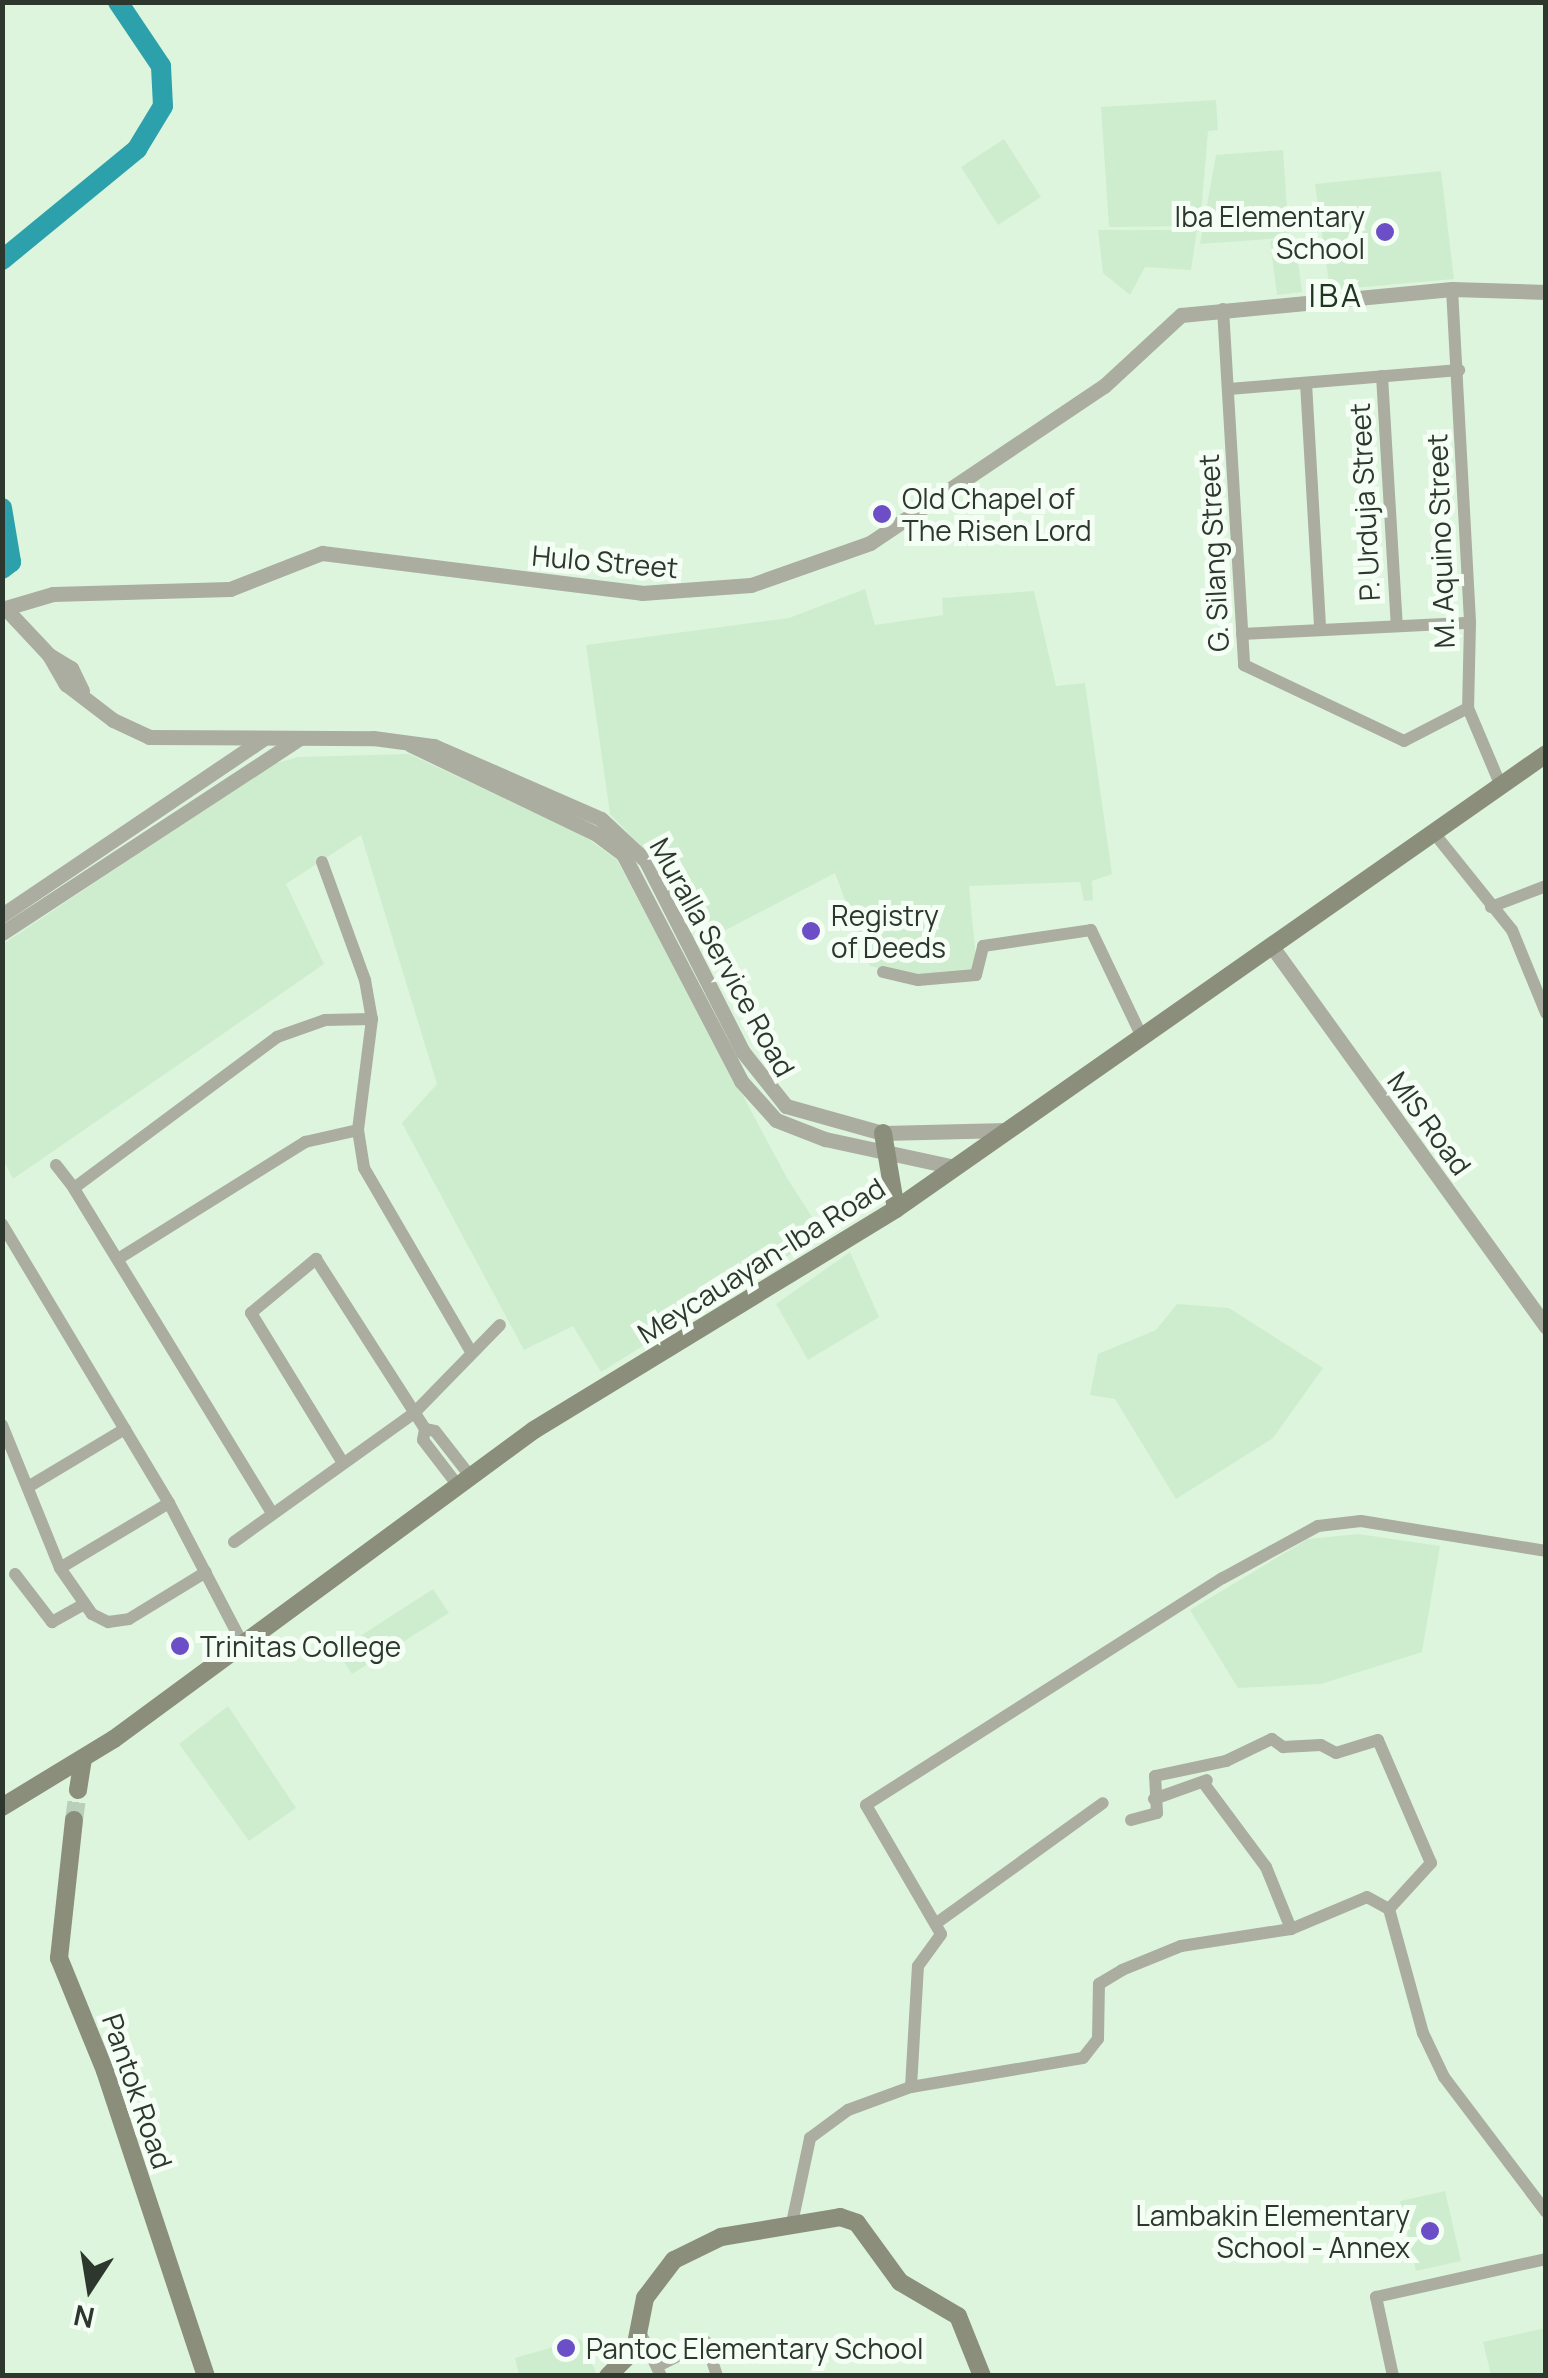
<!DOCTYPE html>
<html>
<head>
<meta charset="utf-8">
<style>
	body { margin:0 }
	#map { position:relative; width:1548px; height:2378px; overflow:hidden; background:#ddf5dd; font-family:Manrope,sans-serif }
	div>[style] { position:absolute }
	.built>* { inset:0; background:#ceedce }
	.river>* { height:20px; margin:-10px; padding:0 10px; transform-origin:10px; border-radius:10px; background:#2da1ab }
	.secondary-tunnel>* { height:18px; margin-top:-9px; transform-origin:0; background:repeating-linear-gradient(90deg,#bacfba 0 18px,transparent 0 27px) }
	.minor>* { height:12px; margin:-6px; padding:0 6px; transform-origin:6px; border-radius:6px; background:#aaada0 }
	.tertiary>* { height:15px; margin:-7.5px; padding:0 7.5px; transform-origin:7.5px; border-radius:7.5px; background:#aaada0 }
	.secondary>* { height:18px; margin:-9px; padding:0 9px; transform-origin:9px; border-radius:9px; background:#8a8e7a }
	.dots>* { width:28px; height:28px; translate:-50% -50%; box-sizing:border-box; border:5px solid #f4fef4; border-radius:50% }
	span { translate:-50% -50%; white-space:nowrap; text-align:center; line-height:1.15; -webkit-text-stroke:10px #f4fef4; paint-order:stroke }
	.poi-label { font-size:28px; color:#2e372e }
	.right { translate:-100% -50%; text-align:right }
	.left { translate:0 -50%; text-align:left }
	.street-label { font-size:28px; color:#2e372e }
	.quarter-label { font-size:32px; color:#203421; letter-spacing:2.5px }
	.frame { position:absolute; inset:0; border:5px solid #2e372e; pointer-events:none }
	.north { position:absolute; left:40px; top:2238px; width:100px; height:100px; -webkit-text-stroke:8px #f4fef4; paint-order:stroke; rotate:192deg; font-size:28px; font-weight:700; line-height:40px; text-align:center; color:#2e372e }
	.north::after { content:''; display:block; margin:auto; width:35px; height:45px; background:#2e372e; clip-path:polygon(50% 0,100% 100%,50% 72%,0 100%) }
</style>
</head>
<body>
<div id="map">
	<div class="built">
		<div style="clip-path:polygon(1216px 100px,1218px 130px,1208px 131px,1200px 226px,1109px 227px,1101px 107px)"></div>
		<div style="clip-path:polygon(1004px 139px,1041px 197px,998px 225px,961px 167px)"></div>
		<div style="clip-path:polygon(1283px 150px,1289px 238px,1295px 238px,1302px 292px,1277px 295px,1270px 241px,1284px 238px,1200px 244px,1216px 155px)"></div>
		<div style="clip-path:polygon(1441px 171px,1454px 279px,1330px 290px,1315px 184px)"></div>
		<div style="clip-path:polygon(1098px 230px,1197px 230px,1191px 270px,1145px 267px,1130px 295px,1103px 273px)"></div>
		<div style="clip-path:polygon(865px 589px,875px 625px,943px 615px,942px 598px,1034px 591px,1056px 686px,1085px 683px,1112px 874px,1092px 881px,1093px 900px,1084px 901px,1080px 882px,969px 886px,977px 969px,917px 978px,870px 966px,835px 873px,701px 943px,666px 872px,610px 814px,586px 645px,789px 618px)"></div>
		<div style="clip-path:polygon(409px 754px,583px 835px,617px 860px,787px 1178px,823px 1234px,601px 1372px,573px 1326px,524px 1350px,402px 1123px,437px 1084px,361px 835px,286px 884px,324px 964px,13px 1179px,3px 1159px,3px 944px,273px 764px,298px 757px)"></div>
		<div style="clip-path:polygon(850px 1252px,879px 1317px,808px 1360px,776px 1304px)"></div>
		<div style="clip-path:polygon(1177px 1304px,1229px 1308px,1323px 1368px,1273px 1438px,1176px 1499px,1115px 1399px,1090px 1395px,1098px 1354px,1156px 1330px)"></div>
		<div style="clip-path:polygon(1358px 1534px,1440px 1546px,1422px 1652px,1321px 1684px,1238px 1688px,1190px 1610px,1308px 1539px)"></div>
		<div style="clip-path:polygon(433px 1589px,449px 1613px,352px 1674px,337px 1651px)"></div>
		<div style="clip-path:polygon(228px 1706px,296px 1808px,249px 1841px,179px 1744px)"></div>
		<div style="clip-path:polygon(1445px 2191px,1461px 2261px,1416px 2271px,1400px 2201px)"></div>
		<div style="clip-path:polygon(1545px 2328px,1545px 2375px,1491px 2375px,1483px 2342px)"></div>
		<div style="clip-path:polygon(581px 2339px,597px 2375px,519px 2375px,515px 2358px)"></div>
	</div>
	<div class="river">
		<div style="left:2px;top:260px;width:175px;rotate:-39.4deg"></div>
		<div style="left:137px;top:149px;width:50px;rotate:-58.8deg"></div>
		<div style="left:163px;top:106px;width:40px;rotate:-92.9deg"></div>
		<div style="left:161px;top:66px;width:77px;rotate:-123.9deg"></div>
		<div style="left:2px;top:508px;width:55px;rotate:80.5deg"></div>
		<div style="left:11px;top:562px;width:11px;rotate:142deg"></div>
	</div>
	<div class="secondary-tunnel">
		<div style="left:74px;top:1820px;width:30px;rotate:-82deg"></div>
	</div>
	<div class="minor">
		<div style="left:1452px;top:289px;width:334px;rotate:86.9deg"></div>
		<div style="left:1470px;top:623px;width:85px;rotate:91.3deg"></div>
		<div style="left:1468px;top:708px;width:85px;rotate:67.1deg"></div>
		<div style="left:1223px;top:309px;width:357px;rotate:86.6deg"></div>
		<div style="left:1244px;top:665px;width:177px;rotate:25.4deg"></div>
		<div style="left:1404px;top:741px;width:72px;rotate:-27.3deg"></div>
		<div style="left:1382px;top:376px;width:249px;rotate:86.6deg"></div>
		<div style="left:1306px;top:383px;width:246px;rotate:86.7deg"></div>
		<div style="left:1229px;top:389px;width:231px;rotate:-4.7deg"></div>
		<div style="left:1242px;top:634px;width:228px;rotate:-2.8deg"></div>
		<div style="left:1434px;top:833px;width:124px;rotate:51.2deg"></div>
		<div style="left:1512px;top:930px;width:90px;rotate:67.7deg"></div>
		<div style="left:322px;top:862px;width:126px;rotate:70deg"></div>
		<div style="left:365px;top:980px;width:40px;rotate:80deg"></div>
		<div style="left:372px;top:1019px;width:112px;rotate:97.2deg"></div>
		<div style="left:358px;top:1130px;width:38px;rotate:81deg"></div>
		<div style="left:364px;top:1168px;width:213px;rotate:59.8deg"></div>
		<div style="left:1491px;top:907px;width:59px;rotate:-20.9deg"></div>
		<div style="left:883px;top:972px;width:36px;rotate:13deg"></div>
		<div style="left:918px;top:980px;width:58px;rotate:-4.9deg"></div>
		<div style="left:976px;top:975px;width:30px;rotate:-76deg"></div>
		<div style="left:983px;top:946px;width:109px;rotate:-8.4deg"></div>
		<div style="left:1091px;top:930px;width:121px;rotate:64.5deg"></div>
		<div style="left:56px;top:1165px;width:29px;rotate:52deg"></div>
		<div style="left:2px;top:1224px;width:325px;rotate:59.1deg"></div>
		<div style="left:169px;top:1503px;width:156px;rotate:62.4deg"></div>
		<div style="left:118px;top:1259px;width:221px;rotate:-32deg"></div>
		<div style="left:305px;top:1142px;width:54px;rotate:-12.8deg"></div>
		<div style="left:2px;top:1425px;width:154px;rotate:67.9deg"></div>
		<div style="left:60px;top:1568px;width:56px;rotate:55.2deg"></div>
		<div style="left:92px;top:1614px;width:18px;rotate:27deg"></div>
		<div style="left:108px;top:1622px;width:21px;rotate:-8deg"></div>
		<div style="left:129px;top:1619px;width:90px;rotate:-31.4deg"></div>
		<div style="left:425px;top:1429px;width:10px;rotate:11deg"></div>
		<div style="left:435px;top:1431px;width:58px;rotate:52deg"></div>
		<div style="left:343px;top:1463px;width:176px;rotate:-121.5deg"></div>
		<div style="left:251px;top:1313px;width:85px;rotate:-39.7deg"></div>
		<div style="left:316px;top:1259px;width:202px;rotate:57.3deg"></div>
		<div style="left:425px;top:1429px;width:11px;rotate:100deg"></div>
		<div style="left:423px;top:1440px;width:59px;rotate:52.5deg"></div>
		<div style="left:28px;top:1487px;width:113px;rotate:-30.9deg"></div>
		<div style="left:272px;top:1513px;width:381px;rotate:-121.4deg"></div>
		<div style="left:74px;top:1188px;width:253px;rotate:-36.6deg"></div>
		<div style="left:277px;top:1037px;width:51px;rotate:-19.5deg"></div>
		<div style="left:325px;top:1020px;width:47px;rotate:-1.2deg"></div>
		<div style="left:234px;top:1542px;width:221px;rotate:-35.6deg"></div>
		<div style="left:414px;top:1413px;width:123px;rotate:-45.7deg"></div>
		<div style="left:60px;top:1568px;width:127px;rotate:-30.8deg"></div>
		<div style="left:15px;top:1574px;width:61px;rotate:52.4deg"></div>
		<div style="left:52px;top:1622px;width:37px;rotate:-29deg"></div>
		<div style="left:1205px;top:1785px;width:102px;rotate:53.4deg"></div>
		<div style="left:1266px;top:1867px;width:67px;rotate:68deg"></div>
		<div style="left:1154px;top:1799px;width:56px;rotate:-19.7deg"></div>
		<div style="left:1131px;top:1820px;width:27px;rotate:-15deg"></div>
		<div style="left:1157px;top:1813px;width:37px;rotate:-93deg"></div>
		<div style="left:1155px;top:1776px;width:73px;rotate:-11.9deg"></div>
		<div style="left:1226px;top:1761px;width:51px;rotate:-25.6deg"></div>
		<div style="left:1272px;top:1739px;width:14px;rotate:36deg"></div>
		<div style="left:1283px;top:1747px;width:38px;rotate:-3deg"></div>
		<div style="left:1321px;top:1745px;width:17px;rotate:28deg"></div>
		<div style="left:1336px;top:1753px;width:44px;rotate:-17.2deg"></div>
		<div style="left:1378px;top:1740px;width:134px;rotate:66.7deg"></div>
		<div style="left:1431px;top:1863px;width:62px;rotate:132.4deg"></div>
		<div style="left:938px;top:1922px;width:203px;rotate:-35.8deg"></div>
		<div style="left:911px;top:2087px;width:174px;rotate:-9.6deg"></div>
		<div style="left:1083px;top:2058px;width:24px;rotate:-52deg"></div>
		<div style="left:1098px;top:2039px;width:55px;rotate:-89deg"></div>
		<div style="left:1099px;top:1984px;width:27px;rotate:-31deg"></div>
		<div style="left:1122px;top:1970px;width:64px;rotate:-22.1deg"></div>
		<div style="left:1181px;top:1946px;width:111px;rotate:-8.8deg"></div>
		<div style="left:1291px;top:1929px;width:82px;rotate:-22.8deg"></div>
		<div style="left:1367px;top:1897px;width:25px;rotate:29deg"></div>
		<div style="left:1389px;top:1909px;width:129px;rotate:74.7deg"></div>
		<div style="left:1423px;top:2033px;width:49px;rotate:64.5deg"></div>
		<div style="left:1444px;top:2077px;width:169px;rotate:52.9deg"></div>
		<div style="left:792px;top:2223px;width:87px;rotate:-78deg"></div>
		<div style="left:810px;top:2138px;width:47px;rotate:-36.4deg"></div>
		<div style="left:848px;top:2110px;width:67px;rotate:-20.1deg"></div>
		<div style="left:911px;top:2087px;width:121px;rotate:-86.7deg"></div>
		<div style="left:918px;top:1966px;width:39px;rotate:-54deg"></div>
		<div style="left:941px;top:1934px;width:149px;rotate:-120.2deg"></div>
		<div style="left:866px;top:1805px;width:423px;rotate:-32.5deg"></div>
		<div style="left:1223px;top:1578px;width:108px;rotate:-28.7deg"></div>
		<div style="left:1318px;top:1526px;width:43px;rotate:-6.6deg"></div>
		<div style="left:1361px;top:1521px;width:187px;rotate:9.2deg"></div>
		<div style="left:642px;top:2336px;width:44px;rotate:64.6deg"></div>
		<div style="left:658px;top:2366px;width:54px;rotate:-26.6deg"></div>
		<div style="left:706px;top:2342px;width:36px;rotate:72deg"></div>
		<div style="left:1393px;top:2376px;width:81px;rotate:-102.1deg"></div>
		<div style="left:1376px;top:2297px;width:174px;rotate:-12.6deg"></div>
	</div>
	<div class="tertiary">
		<div style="left:5px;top:608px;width:64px;rotate:46.9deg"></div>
		<div style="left:49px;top:655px;width:26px;rotate:31deg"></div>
		<div style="left:71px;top:668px;width:25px;rotate:64deg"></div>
		<div style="left:2px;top:609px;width:53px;rotate:-16.4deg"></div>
		<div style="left:53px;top:594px;width:177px;rotate:-1.6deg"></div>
		<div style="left:230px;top:589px;width:99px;rotate:-21.4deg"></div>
		<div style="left:322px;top:553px;width:322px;rotate:7.1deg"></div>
		<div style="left:642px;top:593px;width:109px;rotate:-4.2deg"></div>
		<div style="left:751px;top:585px;width:126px;rotate:-19.4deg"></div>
		<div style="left:870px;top:543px;width:282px;rotate:-33.9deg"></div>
		<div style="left:1104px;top:386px;width:105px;rotate:-42.7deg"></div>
		<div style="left:1181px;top:315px;width:272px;rotate:-5.5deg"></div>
		<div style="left:1452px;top:289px;width:94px;rotate:1.8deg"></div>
		<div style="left:49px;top:655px;width:34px;rotate:60deg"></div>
		<div style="left:66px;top:684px;width:59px;rotate:37.5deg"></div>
		<div style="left:113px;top:720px;width:40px;rotate:25deg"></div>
		<div style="left:149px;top:737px;width:224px;rotate:0.3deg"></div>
		<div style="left:373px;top:738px;width:62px;rotate:7.5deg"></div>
		<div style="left:434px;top:746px;width:182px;rotate:23.6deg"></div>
		<div style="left:601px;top:819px;width:62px;rotate:43deg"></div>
		<div style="left:646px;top:861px;width:214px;rotate:63.1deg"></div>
		<div style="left:743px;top:1052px;width:69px;rotate:51.5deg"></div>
		<div style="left:786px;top:1106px;width:101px;rotate:15.6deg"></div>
		<div style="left:883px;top:1133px;width:124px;rotate:-1.4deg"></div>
		<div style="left:411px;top:745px;width:204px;rotate:25.6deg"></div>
		<div style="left:595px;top:833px;width:35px;rotate:37deg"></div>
		<div style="left:623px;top:854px;width:256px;rotate:62.5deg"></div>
		<div style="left:741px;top:1081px;width:52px;rotate:48.1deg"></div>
		<div style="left:776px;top:1120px;width:53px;rotate:21.2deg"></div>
		<div style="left:825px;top:1139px;width:133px;rotate:12.2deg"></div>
		<div style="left:2px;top:915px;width:315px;rotate:-34deg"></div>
		<div style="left:2px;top:933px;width:356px;rotate:-33.2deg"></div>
		<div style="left:1273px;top:948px;width:467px;rotate:54.2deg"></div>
	</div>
	<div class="secondary">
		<div style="left:883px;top:1133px;width:77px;rotate:80.3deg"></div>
		<div style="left:78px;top:1790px;width:30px;rotate:-81deg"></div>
		<div style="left:2px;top:1807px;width:131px;rotate:-31.3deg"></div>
		<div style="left:114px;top:1739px;width:521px;rotate:-36.34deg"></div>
		<div style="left:534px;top:1430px;width:424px;rotate:-31.4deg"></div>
		<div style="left:896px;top:1209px;width:793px;rotate:-34.99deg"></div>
		<div style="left:74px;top:1820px;width:139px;rotate:96.2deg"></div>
		<div style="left:59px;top:1958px;width:122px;rotate:67.8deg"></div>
		<div style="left:105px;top:2071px;width:321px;rotate:71.7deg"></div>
		<div style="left:608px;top:2376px;width:38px;rotate:-45deg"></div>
		<div style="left:635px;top:2349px;width:52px;rotate:-78.9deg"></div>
		<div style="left:645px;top:2298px;width:48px;rotate:-52.7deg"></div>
		<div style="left:674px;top:2260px;width:52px;rotate:-26.1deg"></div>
		<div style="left:721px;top:2237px;width:121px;rotate:-9.5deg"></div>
		<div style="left:840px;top:2217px;width:18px;rotate:19deg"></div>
		<div style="left:857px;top:2223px;width:73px;rotate:53.9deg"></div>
		<div style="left:900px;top:2282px;width:67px;rotate:30.4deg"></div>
		<div style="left:958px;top:2316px;width:65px;rotate:68.2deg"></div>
	</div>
	<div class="dots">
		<div style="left:1385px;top:232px;background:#6c4ec7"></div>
		<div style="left:882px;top:514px;background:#6c4ec7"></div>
		<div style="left:811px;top:931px;background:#6c4ec7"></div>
		<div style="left:180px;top:1646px;background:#6c4ec7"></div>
		<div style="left:1430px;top:2231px;background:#6c4ec7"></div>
		<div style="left:566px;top:2348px;background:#6c4ec7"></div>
	</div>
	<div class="poi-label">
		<span class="right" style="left:1365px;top:232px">Iba Elementary<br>School</span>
		<span class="left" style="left:902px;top:514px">Old Chapel of<br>The Risen Lord</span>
		<span class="left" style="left:831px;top:931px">Registry<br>of Deeds</span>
		<span class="left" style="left:200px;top:1646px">Trinitas College</span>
		<span class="right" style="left:1410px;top:2231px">Lambakin Elementary<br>School - Annex</span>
		<span class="left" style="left:586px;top:2348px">Pantoc Elementary School</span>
	</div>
	<div class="street-label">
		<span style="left:1364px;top:502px;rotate:-93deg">P. Urduja Street</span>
		<span style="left:1440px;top:541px;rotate:-92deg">M. Aquino Street</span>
		<span style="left:1213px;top:553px;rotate:-93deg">G. Silang Street</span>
		<span style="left:605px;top:561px;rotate:5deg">Hulo Street</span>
		<span style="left:723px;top:957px;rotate:61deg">Muralla Service Road</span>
		<span style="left:1430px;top:1123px;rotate:54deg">MIS Road</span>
		<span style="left:761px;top:1260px;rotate:-32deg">Meycauayan-Iba Road</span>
		<span style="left:138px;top:2091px;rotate:71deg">Pantok Road</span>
	</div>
	<div class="quarter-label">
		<span style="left:1336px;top:295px">IBA</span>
	</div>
	<div class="frame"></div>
	<div class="north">N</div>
</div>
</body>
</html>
